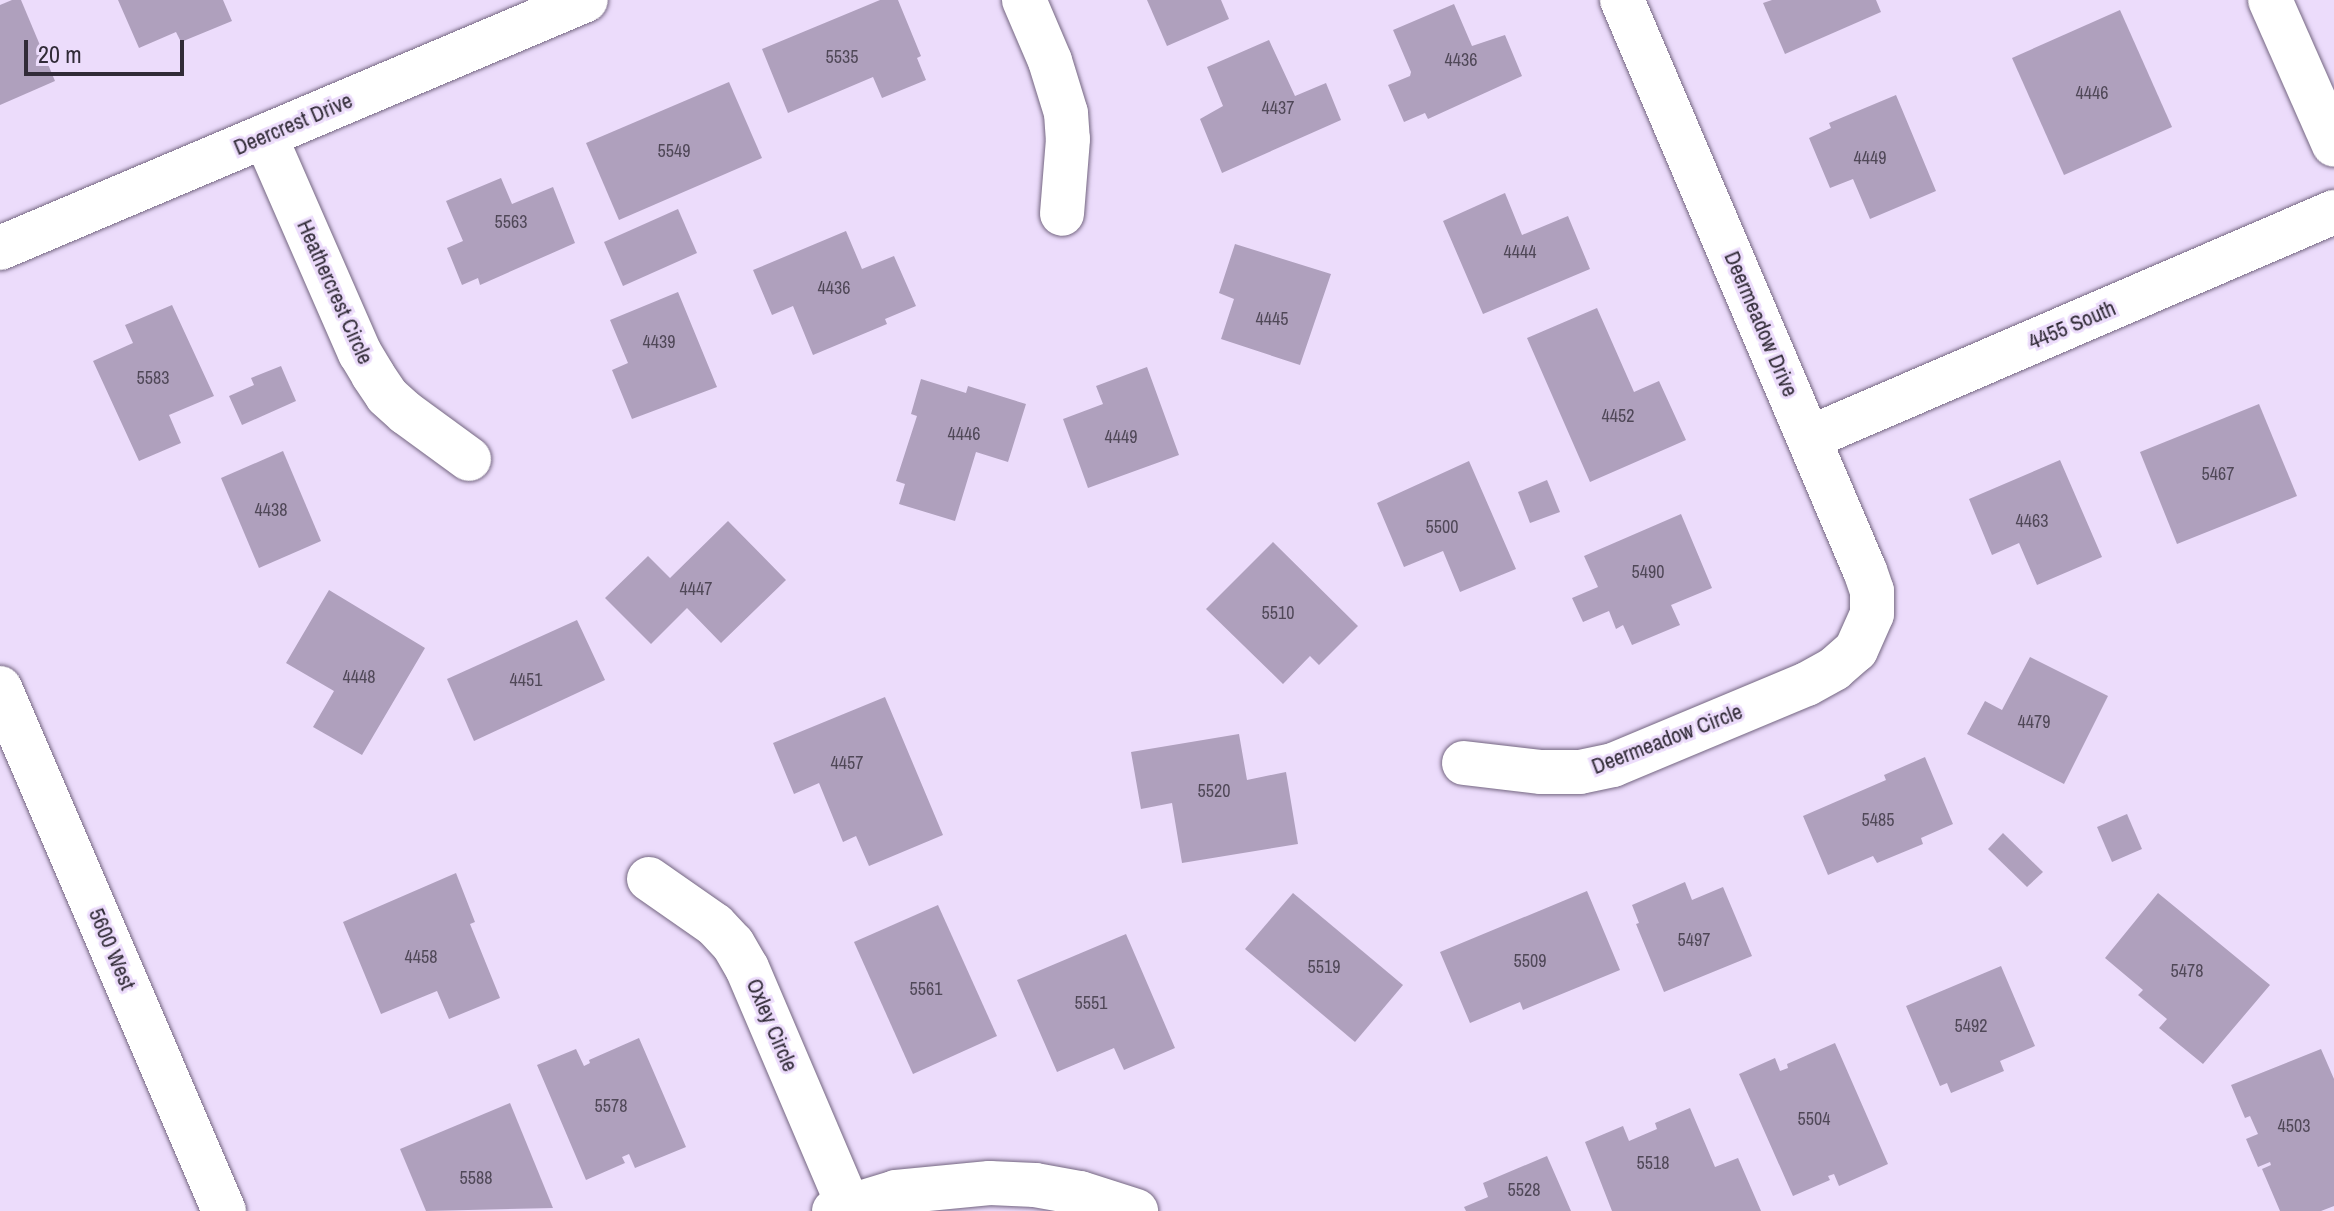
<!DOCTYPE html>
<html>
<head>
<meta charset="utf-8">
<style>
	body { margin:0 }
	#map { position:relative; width:2334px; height:1211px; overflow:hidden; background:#ecdcfb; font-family:"Archivo Narrow",sans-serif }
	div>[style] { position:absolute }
	.building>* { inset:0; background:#afa0bd }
	.roads { filter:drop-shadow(0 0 2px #746681) drop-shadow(0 0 2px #746681) }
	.minor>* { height:44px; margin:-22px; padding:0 22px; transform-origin:22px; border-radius:22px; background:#fff }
	.secondary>* { height:44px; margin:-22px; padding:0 22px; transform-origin:22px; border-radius:22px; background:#fff }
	span { translate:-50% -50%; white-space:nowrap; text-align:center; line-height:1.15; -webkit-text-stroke:6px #ecdcfb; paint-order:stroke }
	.number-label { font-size:18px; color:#504858 }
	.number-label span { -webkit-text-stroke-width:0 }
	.street-label { font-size:22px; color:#312b37 }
	.scale { position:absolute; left:24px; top:40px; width:160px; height:36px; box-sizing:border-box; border:4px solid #312b37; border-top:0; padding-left:10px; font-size:24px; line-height:28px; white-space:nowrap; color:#312b37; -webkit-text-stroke:6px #ecdcfb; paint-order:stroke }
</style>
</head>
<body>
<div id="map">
	<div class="building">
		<div style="clip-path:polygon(12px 0,21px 0,55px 81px,0 105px,0 5px)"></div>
		<div style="clip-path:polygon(118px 0,223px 0,232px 21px,181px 42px,176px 32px,139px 48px)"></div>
		<div style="clip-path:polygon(880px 0,898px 0,921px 56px,917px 58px,926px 80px,882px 98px,873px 77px,788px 113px,762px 49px)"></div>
		<div style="clip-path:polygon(1147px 0,1221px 0,1229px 19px,1167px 46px)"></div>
		<div style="clip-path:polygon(1772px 0,1876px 0,1881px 12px,1785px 54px,1763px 3px)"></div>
		<div style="clip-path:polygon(1454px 4px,1472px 46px,1505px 35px,1522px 76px,1428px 119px,1425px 113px,1404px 122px,1388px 85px,1410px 76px,1411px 72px,1393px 30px)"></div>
		<div style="clip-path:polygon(2120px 10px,2172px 127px,2064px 175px,2012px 58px)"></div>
		<div style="clip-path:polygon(1269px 40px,1295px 96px,1326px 83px,1341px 120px,1222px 173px,1200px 119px,1223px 106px,1207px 67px)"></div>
		<div style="clip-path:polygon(729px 82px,762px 158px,619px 220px,586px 143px)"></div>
		<div style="clip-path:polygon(1896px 95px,1936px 191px,1870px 219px,1853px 179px,1830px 188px,1809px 138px,1831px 128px,1829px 123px)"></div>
		<div style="clip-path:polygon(501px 178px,512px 204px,553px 187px,575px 243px,480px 285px,478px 278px,462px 285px,447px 248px,463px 241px,446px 201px)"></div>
		<div style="clip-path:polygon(1505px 193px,1522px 235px,1568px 216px,1590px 269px,1483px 314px,1443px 221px)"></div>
		<div style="clip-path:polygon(678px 209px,697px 253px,623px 286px,604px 242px)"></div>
		<div style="clip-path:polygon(846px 231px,862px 269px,894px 256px,916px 306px,885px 319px,887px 324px,813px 355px,793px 306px,772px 315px,753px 270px)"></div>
		<div style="clip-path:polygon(1235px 244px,1331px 274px,1300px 365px,1221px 339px,1234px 299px,1219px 293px)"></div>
		<div style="clip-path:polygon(678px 292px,717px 387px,632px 419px,612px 370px,628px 363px,610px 320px)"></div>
		<div style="clip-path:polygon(172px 305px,214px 396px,169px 415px,181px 443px,139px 461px,93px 361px,133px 343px,125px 325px)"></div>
		<div style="clip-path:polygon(1597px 308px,1634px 392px,1659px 381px,1686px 440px,1590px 482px,1527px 338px)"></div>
		<div style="clip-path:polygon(281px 366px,296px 401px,242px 425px,229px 396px,254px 385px,251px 378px)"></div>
		<div style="clip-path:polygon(1147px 367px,1179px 455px,1088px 488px,1063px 419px,1103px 404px,1096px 386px)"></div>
		<div style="clip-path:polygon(921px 379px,966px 393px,968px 386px,1026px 404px,1008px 462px,976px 452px,955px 521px,899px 504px,905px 484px,896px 481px,917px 416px,911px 414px)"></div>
		<div style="clip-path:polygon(2259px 404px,2297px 496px,2177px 544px,2140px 452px)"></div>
		<div style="clip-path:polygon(283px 451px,321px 541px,259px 568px,221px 478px)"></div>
		<div style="clip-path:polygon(2060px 460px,2102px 557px,2037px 585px,2019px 543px,1992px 555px,1969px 499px)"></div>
		<div style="clip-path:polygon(1469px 461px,1516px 569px,1460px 592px,1443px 551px,1404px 567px,1377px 503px)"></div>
		<div style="clip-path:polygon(1547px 480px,1560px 512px,1530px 523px,1518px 492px)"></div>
		<div style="clip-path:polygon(1681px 514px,1712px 588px,1671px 605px,1680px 625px,1632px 645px,1623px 625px,1616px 629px,1609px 611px,1583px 622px,1572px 598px,1598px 587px,1584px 556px)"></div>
		<div style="clip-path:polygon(728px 521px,786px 580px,721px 643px,687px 608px,651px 644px,605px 598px,648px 556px,670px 578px)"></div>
		<div style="clip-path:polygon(1273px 542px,1358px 626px,1319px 665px,1310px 656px,1283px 684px,1206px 609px)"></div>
		<div style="clip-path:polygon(329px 590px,425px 648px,362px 755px,313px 727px,334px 691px,286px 663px)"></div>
		<div style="clip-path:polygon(577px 620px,605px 680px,474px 741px,447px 679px)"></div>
		<div style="clip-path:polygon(2030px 657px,2108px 696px,2064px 784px,1967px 734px,1985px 701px,2002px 710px)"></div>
		<div style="clip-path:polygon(885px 697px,943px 835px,869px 866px,856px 836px,843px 842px,819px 783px,794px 794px,773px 743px)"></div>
		<div style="clip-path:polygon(1239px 734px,1247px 780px,1286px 772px,1298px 844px,1182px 863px,1172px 803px,1141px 809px,1131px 752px)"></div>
		<div style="clip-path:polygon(1925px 757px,1953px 824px,1921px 838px,1923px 844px,1877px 863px,1873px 856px,1828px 875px,1803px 816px,1886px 780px,1884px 775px)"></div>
		<div style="clip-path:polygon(2127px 814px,2142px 849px,2112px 862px,2097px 827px)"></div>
		<div style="clip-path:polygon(2003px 833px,2043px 872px,2027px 887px,1988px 849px)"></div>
		<div style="clip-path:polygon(456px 873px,475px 922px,470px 924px,500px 998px,449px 1019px,437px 991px,381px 1014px,343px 922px)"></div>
		<div style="clip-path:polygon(1685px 882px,1692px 900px,1723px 887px,1752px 956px,1664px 992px,1636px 924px,1639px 923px,1632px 905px)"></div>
		<div style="clip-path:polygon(1587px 891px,1620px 970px,1523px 1010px,1520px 1002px,1470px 1023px,1440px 952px)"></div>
		<div style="clip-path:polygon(1293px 893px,1403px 985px,1355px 1042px,1245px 949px)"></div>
		<div style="clip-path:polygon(2158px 893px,2270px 985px,2203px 1064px,2159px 1028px,2167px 1019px,2138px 995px,2143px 990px,2105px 958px)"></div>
		<div style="clip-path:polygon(938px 905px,997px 1036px,913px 1074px,854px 942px)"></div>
		<div style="clip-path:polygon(1126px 934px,1175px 1048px,1124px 1070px,1114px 1048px,1057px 1072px,1017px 980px)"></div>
		<div style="clip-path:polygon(2001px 966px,2035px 1046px,2000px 1061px,2004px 1071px,1951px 1093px,1947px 1083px,1940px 1086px,1906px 1006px)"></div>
		<div style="clip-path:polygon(639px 1038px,686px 1147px,635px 1168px,629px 1154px,622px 1157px,625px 1163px,586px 1180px,537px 1065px,576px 1049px,584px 1066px,590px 1063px,589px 1060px)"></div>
		<div style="clip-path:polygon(1835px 1043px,1888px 1164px,1839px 1186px,1834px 1174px,1828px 1176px,1830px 1180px,1793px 1196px,1739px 1074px,1775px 1058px,1780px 1071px,1788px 1068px,1787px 1064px)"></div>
		<div style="clip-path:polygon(2321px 1049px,2334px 1079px,2334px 1206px,2321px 1211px,2280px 1211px,2262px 1169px,2271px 1165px,2270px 1162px,2258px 1167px,2246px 1139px,2258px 1134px,2250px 1116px,2245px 1118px,2231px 1085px)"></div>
		<div style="clip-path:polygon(510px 1103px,553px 1208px,426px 1211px,400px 1149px)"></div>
		<div style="clip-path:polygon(1690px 1108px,1715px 1167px,1738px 1158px,1761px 1211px,1612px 1211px,1585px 1142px,1623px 1126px,1629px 1141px,1657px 1129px,1655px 1123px)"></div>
		<div style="clip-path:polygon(1547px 1156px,1571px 1211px,1466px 1211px,1464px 1207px,1488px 1197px,1483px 1183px)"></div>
	</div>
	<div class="roads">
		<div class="minor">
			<div style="left:1024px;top:0;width:66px;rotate:66.9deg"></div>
			<div style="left:1050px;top:61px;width:54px;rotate:72.9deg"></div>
			<div style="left:1066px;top:113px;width:26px;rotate:86deg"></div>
			<div style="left:1068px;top:139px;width:75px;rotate:94.6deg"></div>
			<div style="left:2270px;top:0;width:158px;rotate:66.2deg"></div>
			<div style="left:265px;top:136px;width:237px;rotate:66.4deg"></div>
			<div style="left:360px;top:353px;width:26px;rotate:59deg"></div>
			<div style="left:373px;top:375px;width:25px;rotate:56deg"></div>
			<div style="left:387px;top:396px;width:25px;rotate:42deg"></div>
			<div style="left:406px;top:413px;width:78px;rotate:36.1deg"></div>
			<div style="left:0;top:248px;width:636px;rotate:-22.94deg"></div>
			<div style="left:1809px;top:438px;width:572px;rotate:-23.29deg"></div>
			<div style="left:1464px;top:763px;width:78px;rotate:6.7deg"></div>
			<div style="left:1541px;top:772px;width:39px"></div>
			<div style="left:1580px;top:772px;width:34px;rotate:-12deg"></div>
			<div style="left:1613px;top:765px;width:210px;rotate:-22.7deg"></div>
			<div style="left:1807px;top:684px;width:31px;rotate:-29deg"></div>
			<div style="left:1834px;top:669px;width:29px;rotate:-41deg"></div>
			<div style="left:1856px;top:650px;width:39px;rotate:-66deg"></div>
			<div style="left:1872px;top:614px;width:23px;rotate:-90deg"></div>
			<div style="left:1872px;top:591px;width:21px;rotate:-109deg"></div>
			<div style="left:1865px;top:571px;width:621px;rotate:-113.05deg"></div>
			<div style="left:649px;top:879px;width:80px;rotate:34.9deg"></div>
			<div style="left:715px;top:925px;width:26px;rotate:47deg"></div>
			<div style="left:733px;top:944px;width:28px;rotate:60deg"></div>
			<div style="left:747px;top:968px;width:258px;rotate:66.9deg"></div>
			<div style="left:834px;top:1211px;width:65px;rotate:-17deg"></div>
			<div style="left:896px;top:1192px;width:94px;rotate:-5.5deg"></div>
			<div style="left:990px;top:1183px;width:45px;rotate:2.5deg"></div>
			<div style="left:1035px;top:1185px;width:46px;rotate:10.1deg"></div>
			<div style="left:1080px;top:1193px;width:59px;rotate:17.8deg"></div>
		</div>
		<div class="secondary">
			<div style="left:0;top:688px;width:569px;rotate:66.81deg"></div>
		</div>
	</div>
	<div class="number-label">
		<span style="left:842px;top:57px">5535</span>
		<span style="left:1461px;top:60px">4436</span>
		<span style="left:2092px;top:93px">4446</span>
		<span style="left:1278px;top:108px">4437</span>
		<span style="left:674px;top:151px">5549</span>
		<span style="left:1870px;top:158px">4449</span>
		<span style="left:511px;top:222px">5563</span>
		<span style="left:1520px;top:252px">4444</span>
		<span style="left:834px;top:288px">4436</span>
		<span style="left:1272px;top:319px">4445</span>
		<span style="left:659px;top:342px">4439</span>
		<span style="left:153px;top:378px">5583</span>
		<span style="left:1618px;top:416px">4452</span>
		<span style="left:964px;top:434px">4446</span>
		<span style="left:1121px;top:437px">4449</span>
		<span style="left:2218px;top:474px">5467</span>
		<span style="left:271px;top:510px">4438</span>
		<span style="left:2032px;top:521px">4463</span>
		<span style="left:1442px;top:527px">5500</span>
		<span style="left:1648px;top:572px">5490</span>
		<span style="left:696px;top:589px">4447</span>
		<span style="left:1278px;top:613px">5510</span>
		<span style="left:359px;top:677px">4448</span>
		<span style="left:526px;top:680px">4451</span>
		<span style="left:2034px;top:722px">4479</span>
		<span style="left:847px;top:763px">4457</span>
		<span style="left:1214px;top:791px">5520</span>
		<span style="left:1878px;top:820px">5485</span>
		<span style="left:1694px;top:940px">5497</span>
		<span style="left:421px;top:957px">4458</span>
		<span style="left:1530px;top:961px">5509</span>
		<span style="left:1324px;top:967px">5519</span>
		<span style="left:2187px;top:971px">5478</span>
		<span style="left:926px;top:989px">5561</span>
		<span style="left:1091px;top:1003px">5551</span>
		<span style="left:1971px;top:1026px">5492</span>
		<span style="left:611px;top:1106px">5578</span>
		<span style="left:1814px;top:1119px">5504</span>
		<span style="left:2294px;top:1126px">4503</span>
		<span style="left:1653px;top:1163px">5518</span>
		<span style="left:476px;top:1178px">5588</span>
		<span style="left:1524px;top:1190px">5528</span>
	</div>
	<div class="street-label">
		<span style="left:293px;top:124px;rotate:-23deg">Deercrest Drive</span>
		<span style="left:335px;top:292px;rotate:66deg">Heathercrest Circle</span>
		<span style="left:1761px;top:324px;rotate:67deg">Deermeadow Drive</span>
		<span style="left:2072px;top:325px;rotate:-23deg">4455 South</span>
		<span style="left:1667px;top:739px;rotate:-21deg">Deermeadow Circle</span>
		<span style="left:112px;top:949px;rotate:67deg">5600 West</span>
		<span style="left:772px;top:1025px;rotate:67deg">Oxley Circle</span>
	</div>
	<div class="scale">20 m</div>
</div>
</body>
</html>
